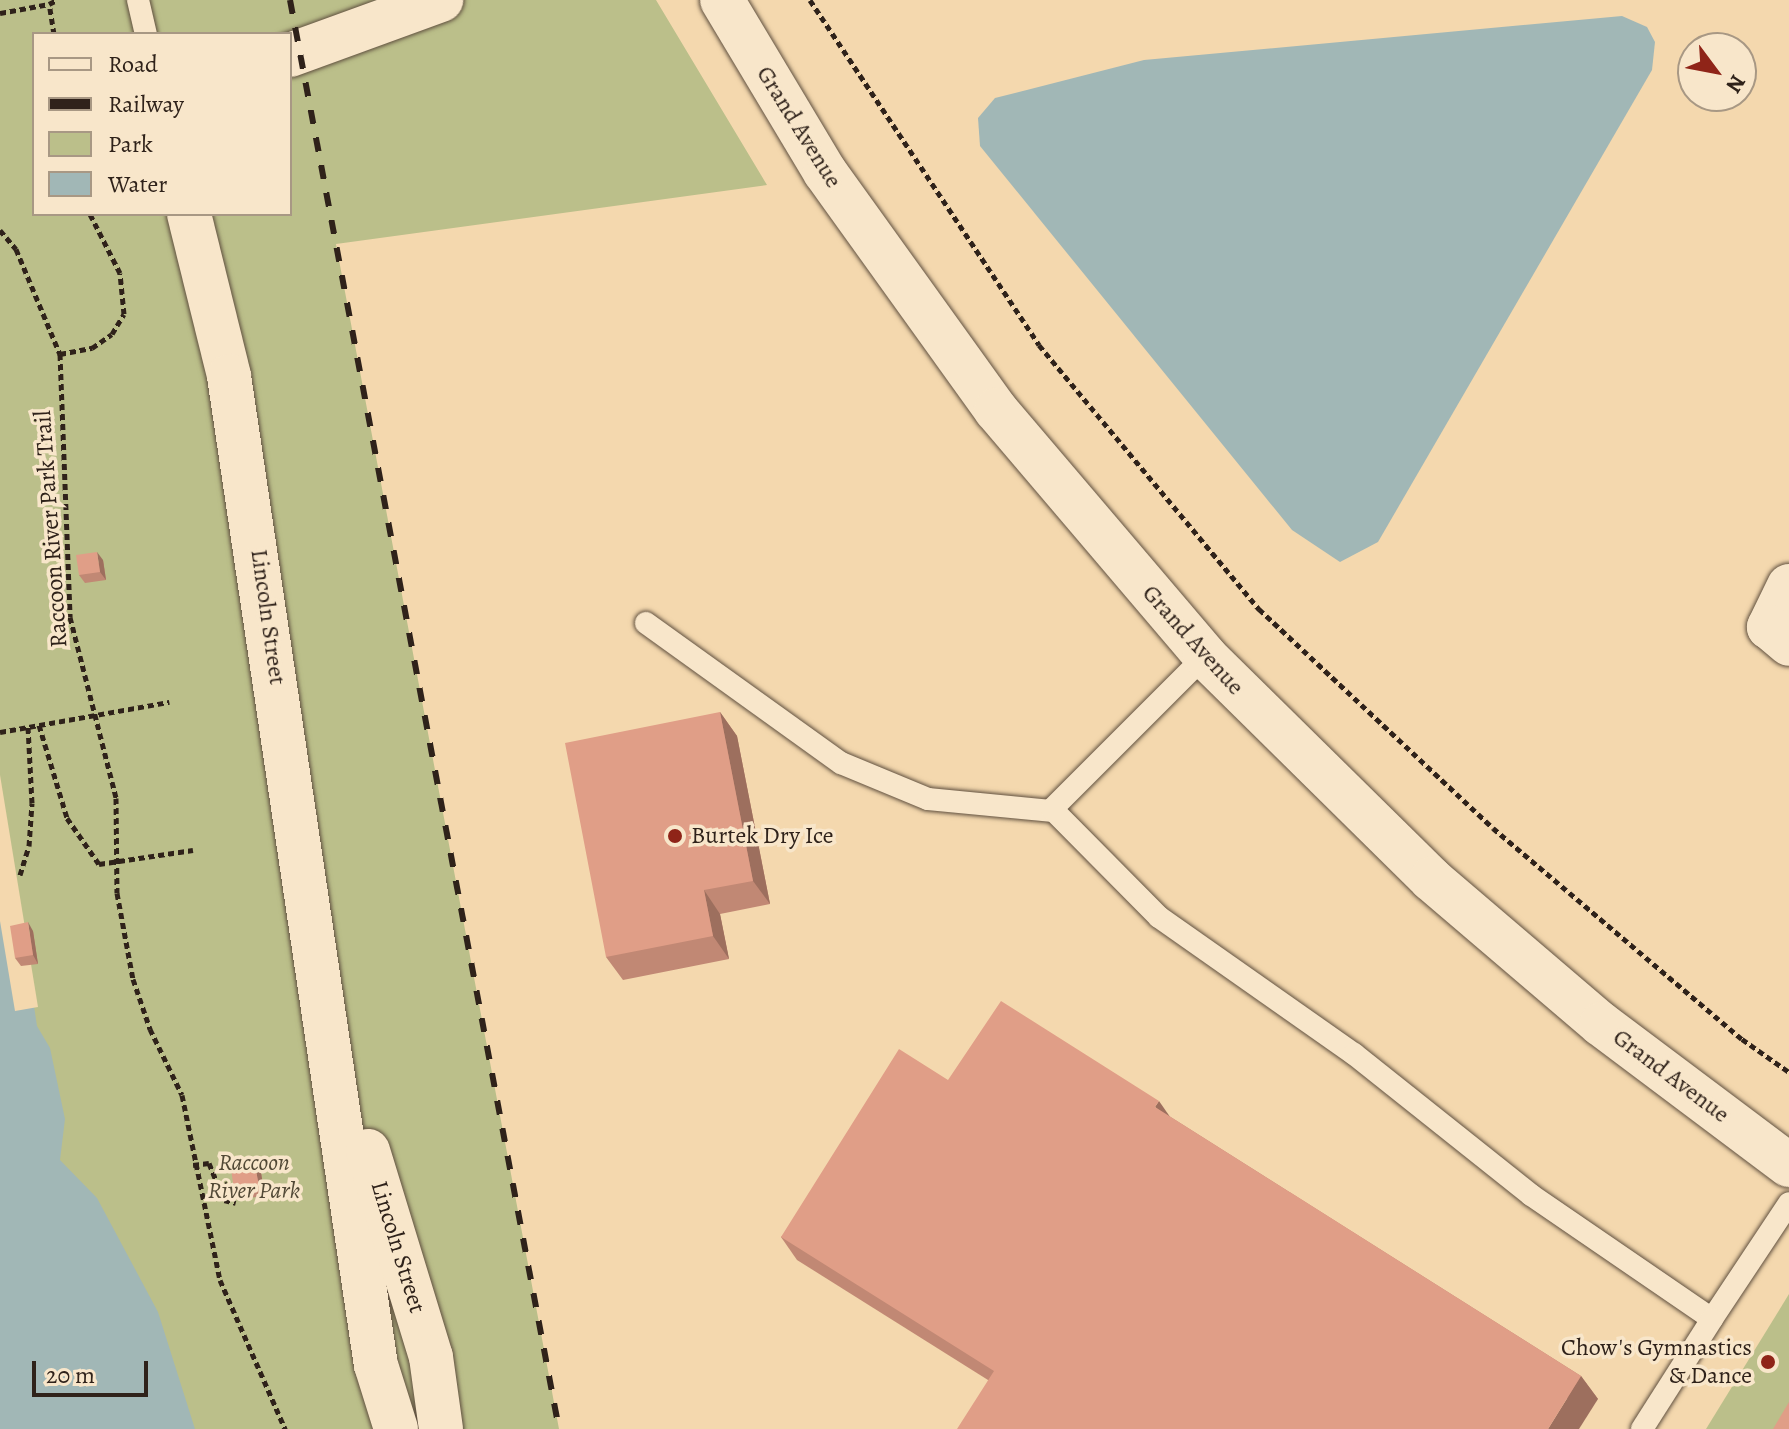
<!DOCTYPE html>
<html>
<head>
<meta charset="utf-8">
<style>
	body { margin:0 }
	#map { position:relative; width:1789px; height:1429px; overflow:hidden; background:#f4d8ae; font-family:Alegreya,serif }
	div>[style] { position:absolute }
	.green>* { inset:0; background:#bbbf8a }
	.water>* { inset:0; background:#a1b7b6 }
	.pier>* { inset:0; background:#f4d8ae }
	.path>* { height:5px; margin-top:-2.5px; transform-origin:0; background:repeating-linear-gradient(90deg,#2f221a 0 6px,transparent 0 10px) }
	.roads { filter:drop-shadow(0 0 2px #60503f) drop-shadow(0 0 2px #60503f) }
	.lane>* { height:22px; margin:-11px; padding:0 11px; transform-origin:11px; border-radius:11px; background:#f8e6ca }
	.street>* { height:44px; margin:-22px; padding:0 22px; transform-origin:22px; border-radius:22px; background:#f8e6ca }
	.secondary>* { height:44px; margin:-22px; padding:0 22px; transform-origin:22px; border-radius:22px; background:#f8e6ca }
	.rail>* { height:6px; margin-top:-3px; transform-origin:0; background:repeating-linear-gradient(90deg,#2f221a 0 14px,transparent 0 28px) }
	.wall>* { inset:0; background:#c18874 }
	.shaded-wall>* { inset:0; background:#9d6f5e }
	.building>* { inset:0; background:#e09e87 }
	.dots>* { width:22px; height:22px; translate:-50% -50%; box-sizing:border-box; border:4px solid #f8e6ca; border-radius:50% }
	span { translate:-50% -50%; white-space:nowrap; text-align:center; line-height:1.15; -webkit-text-stroke:7px #f8e6ca; paint-order:stroke }
	.street-label { font-size:24px; color:#2f221a }
	.poi-label { font-size:24px; color:#2f221a }
	.left { translate:0 -50%; text-align:left }
	.right { translate:-100% -50%; text-align:right }
	.park-label { font-size:24px; color:#524936; font-style:italic }
	.legend { position:absolute; left:32px; top:32px; width:260px; height:184px; box-sizing:border-box; background:#f8e6ca; border:2px solid #a89884; margin:0; padding:10px 14px; list-style:none; font-size:24px; color:#2f221a }
	.legend li { display:flex; align-items:center; gap:16px; height:40px }
	.legend b { width:40px; border:2px solid #a89884 }
	.north { position:absolute; left:1677px; top:32px; width:80px; height:80px; box-sizing:border-box; background:#f8e6ca; border:2px solid #a89884; border-radius:50%; rotate:122deg; font-size:22px; font-weight:700; line-height:32px; text-align:center; color:#2f221a }
	.north::after { content:''; display:block; margin:auto; width:28px; height:36px; background:#8f2418; clip-path:polygon(50% 0,100% 100%,50% 72%,0 100%) }
	.scale { position:absolute; left:32px; top:1361px; width:116px; height:36px; box-sizing:border-box; border:4px solid #2f221a; border-top:0; padding-left:10px; font-size:24px; line-height:28px; white-space:nowrap; color:#2f221a; -webkit-text-stroke:6px #f8e6ca; paint-order:stroke }
</style>
</head>
<body>
<div id="map">
	<div class="green">
		<div style="clip-path:polygon(evenodd,0 0,656px 0,767px 185px,336px 244px,559px 1429px,0 1429px,0 0,34px 34px,290px 34px,290px 214px,34px 214px,34px 34px)"></div>
		<div style="clip-path:polygon(1789px 1294px,1789px 1429px,1706px 1429px)"></div>
	</div>
	<div class="water">
		<div style="clip-path:polygon(1622px 16px,1647px 27px,1655px 42px,1652px 70px,1378px 542px,1340px 562px,1292px 530px,980px 146px,978px 118px,995px 98px,1144px 60px)"></div>
		<div style="clip-path:polygon(0 779px,37px 1026px,50px 1048px,65px 1119px,60px 1160px,97px 1198px,158px 1312px,195px 1429px,0 1429px)"></div>
	</div>
	<div class="pier">
		<div style="clip-path:polygon(0 775px,38px 1007px,15px 1011px,0 921px)"></div>
	</div>
	<div class="path">
		<div style="left:810px;top:0;width:414px;rotate:56.4deg"></div>
		<div style="left:1039px;top:345px;width:344px;rotate:50.2deg"></div>
		<div style="left:1259px;top:609px;width:320px;rotate:43.1deg"></div>
		<div style="left:1493px;top:828px;width:326px;rotate:40.3deg"></div>
		<div style="left:1742px;top:1039px;width:57px;rotate:35.1deg"></div>
		<div style="left:0;top:13px;width:50px;rotate:-10.4deg"></div>
		<div style="left:54px;top:34px;width:30px;rotate:-99deg"></div>
		<div style="left:49px;top:4px;width:9px;rotate:-27deg"></div>
		<div style="left:0;top:230px;width:25px;rotate:50deg"></div>
		<div style="left:16px;top:249px;width:114px;rotate:67.3deg"></div>
		<div style="left:60px;top:354px;width:263px;rotate:87.8deg"></div>
		<div style="left:70px;top:617px;width:187px;rotate:75.7deg"></div>
		<div style="left:116px;top:798px;width:95px;rotate:89.4deg"></div>
		<div style="left:117px;top:893px;width:87px;rotate:79.5deg"></div>
		<div style="left:133px;top:979px;width:53px;rotate:71.2deg"></div>
		<div style="left:150px;top:1029px;width:73px;rotate:64.1deg"></div>
		<div style="left:182px;top:1095px;width:189px;rotate:78.4deg"></div>
		<div style="left:220px;top:1280px;width:163px;rotate:66.4deg"></div>
		<div style="left:60px;top:354px;width:33px;rotate:-11deg"></div>
		<div style="left:92px;top:348px;width:24px;rotate:-35deg"></div>
		<div style="left:112px;top:334px;width:23px;rotate:-59deg"></div>
		<div style="left:124px;top:314px;width:41px;rotate:-95.6deg"></div>
		<div style="left:120px;top:273px;width:66px;rotate:-117deg"></div>
		<div style="left:39px;top:725px;width:97px;rotate:73.2deg"></div>
		<div style="left:67px;top:818px;width:56px;rotate:55.2deg"></div>
		<div style="left:99px;top:864px;width:95px;rotate:-8.5deg"></div>
		<div style="left:0;top:732px;width:172px;rotate:-10.1deg"></div>
		<div style="left:20px;top:875px;width:30px;rotate:-73deg"></div>
		<div style="left:29px;top:846px;width:43px;rotate:-86deg"></div>
		<div style="left:32px;top:803px;width:77px;rotate:-93deg"></div>
		<div style="left:193px;top:1165px;width:16px;rotate:-7deg"></div>
		<div style="left:209px;top:1163px;width:40px;rotate:68deg"></div>
		<div style="left:224px;top:1200px;width:12px;rotate:14deg"></div>
	</div>
	<div class="roads">
		<div class="lane">
			<div style="left:138px;top:0;width:35px;rotate:77deg"></div>
			<div style="left:646px;top:623px;width:240px;rotate:35.7deg"></div>
			<div style="left:841px;top:763px;width:94px;rotate:22.5deg"></div>
			<div style="left:928px;top:799px;width:126px;rotate:5.5deg"></div>
			<div style="left:1205px;top:656px;width:216px;rotate:135deg"></div>
			<div style="left:1052px;top:809px;width:152px;rotate:45.3deg"></div>
			<div style="left:1159px;top:917px;width:238px;rotate:35.1deg"></div>
			<div style="left:1354px;top:1054px;width:226px;rotate:38.5deg"></div>
			<div style="left:1531px;top:1195px;width:219px;rotate:34.4deg"></div>
			<div style="left:1712px;top:1319px;width:139px;rotate:-56.4deg"></div>
			<div style="left:1642px;top:1429px;width:130px;rotate:-57.5deg"></div>
		</div>
		<div class="street">
			<div style="left:290px;top:55px;width:161px;rotate:-20deg"></div>
			<div style="left:189px;top:214px;width:167px;rotate:76.1deg"></div>
			<div style="left:229px;top:376px;width:1000px;rotate:81.55deg"></div>
			<div style="left:376px;top:1365px;width:67px;rotate:72.6deg"></div>
			<div style="left:1789px;top:586px;width:46px;rotate:116deg"></div>
			<div style="left:1769px;top:627px;width:26px;rotate:40deg"></div>
			<div style="left:368px;top:1151px;width:215px;rotate:73deg"></div>
			<div style="left:431px;top:1357px;width:73px;rotate:82.1deg"></div>
		</div>
		<div class="secondary">
			<div style="left:722px;top:0;width:200px;rotate:59.1deg"></div>
			<div style="left:825px;top:172px;width:293px;rotate:54.3deg"></div>
			<div style="left:996px;top:410px;width:323px;rotate:49.6deg"></div>
			<div style="left:1205px;top:656px;width:317px;rotate:44.6deg"></div>
			<div style="left:1431px;top:879px;width:223px;rotate:40.5deg"></div>
			<div style="left:1601px;top:1024px;width:235px;rotate:36.9deg"></div>
		</div>
	</div>
	<div class="rail">
		<div style="left:290px;top:0;width:1454px;rotate:79.34deg"></div>
	</div>
	<div class="wall">
		<div style="clip-path:polygon(103px 560px,106px 580px,85px 583px,79px 575px)"></div>
		<div style="clip-path:polygon(720px 712px,737px 736px,770px 904px,720px 914px,729px 959px,623px 980px,606px 957px)"></div>
		<div style="clip-path:polygon(33px 931px,38px 964px,21px 966px,15px 958px)"></div>
		<div style="clip-path:polygon(948px 1080px,1169px 1116px,1581px 1376px,1598px 1399px,988px 1380px,797px 1260px,781px 1237px)"></div>
		<div style="clip-path:polygon(261px 1173px,265px 1196px,240px 1199px,234px 1191px)"></div>
	</div>
	<div class="shaded-wall">
		<div style="clip-path:polygon(97px 552px,103px 560px,106px 580px,100px 572px)"></div>
		<div style="clip-path:polygon(720px 712px,737px 736px,770px 904px,753px 881px)"></div>
		<div style="clip-path:polygon(704px 890px,720px 914px,729px 959px,713px 936px)"></div>
		<div style="clip-path:polygon(28px 922px,33px 931px,38px 964px,33px 955px)"></div>
		<div style="clip-path:polygon(1159px 1101px,1175px 1124px,1155px 1107px)"></div>
		<div style="clip-path:polygon(255px 1164px,261px 1173px,265px 1196px,259px 1187px)"></div>
		<div style="clip-path:polygon(1581px 1376px,1598px 1399px,1579px 1429px,1548px 1429px)"></div>
	</div>
	<div class="building">
		<div style="clip-path:polygon(97px 552px,100px 572px,79px 575px,76px 555px)"></div>
		<div style="clip-path:polygon(720px 712px,753px 881px,704px 890px,713px 936px,606px 957px,565px 743px)"></div>
		<div style="clip-path:polygon(28px 922px,33px 955px,15px 958px,10px 926px)"></div>
		<div style="clip-path:polygon(1001px 1001px,1159px 1101px,1155px 1107px,1581px 1376px,1548px 1429px,957px 1429px,994px 1371px,781px 1237px,899px 1049px,948px 1080px)"></div>
		<div style="clip-path:polygon(255px 1164px,259px 1187px,234px 1191px,231px 1168px)"></div>
		<div style="clip-path:polygon(1789px 1402px,1789px 1429px,1773px 1429px)"></div>
	</div>
	<div class="dots">
		<div style="left:675px;top:836px;background:#8f2418"></div>
		<div style="left:1768px;top:1362px;background:#8f2418"></div>
	</div>
	<div class="street-label">
		<span style="left:799px;top:127px;rotate:58deg">Grand Avenue</span>
		<span style="left:51px;top:529px;rotate:-94deg">Raccoon River Park Trail</span>
		<span style="left:268px;top:617px;rotate:82deg">Lincoln Street</span>
		<span style="left:1193px;top:640px;rotate:48deg">Grand Avenue</span>
		<span style="left:1671px;top:1076px;rotate:37deg">Grand Avenue</span>
		<span style="left:398px;top:1247px;rotate:73deg">Lincoln Street</span>
	</div>
	<div class="poi-label">
		<span class="left" style="left:691px;top:836px">Burtek Dry Ice</span>
		<span class="right" style="left:1752px;top:1362px">Chow's Gymnastics<br>&amp; Dance</span>
	</div>
	<div class="park-label">
		<span style="left:254px;top:1177px">Raccoon<br>River Park</span>
	</div>
	<ul class="legend">
	<li><b style="height:10px;background:#f8e6ca"></b>Road</li>
	<li><b style="height:10px;background:#2f221a"></b>Railway</li>
	<li><b style="height:22px;background:#bbbf8a"></b>Park</li>
	<li><b style="height:22px;background:#a1b7b6"></b>Water</li>
	</ul>
	<div class="north">N</div>
	<div class="scale">20 m</div>
</div>
</body>
</html>
